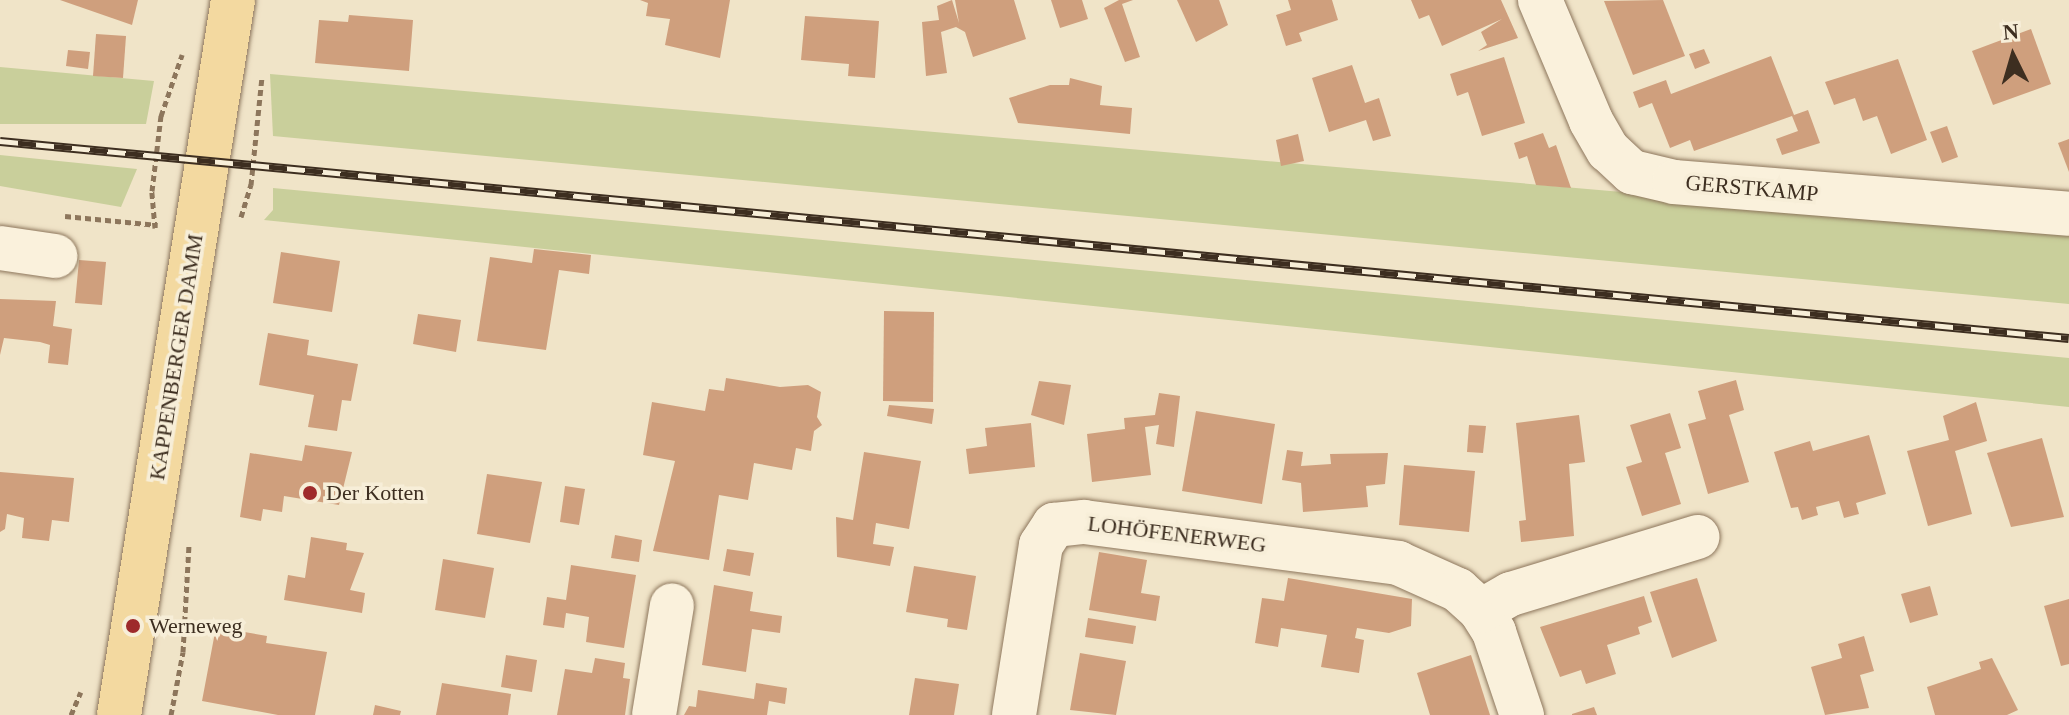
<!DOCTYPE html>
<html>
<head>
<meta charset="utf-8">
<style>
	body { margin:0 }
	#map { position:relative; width:2069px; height:715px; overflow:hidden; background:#f0e4c8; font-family:Georgia,serif }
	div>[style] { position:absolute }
	.green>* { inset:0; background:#c9cf9b }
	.building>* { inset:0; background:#cf9f7d }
	.path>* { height:5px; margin-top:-2.5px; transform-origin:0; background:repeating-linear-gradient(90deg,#8d765c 0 6px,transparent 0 10px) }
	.roads { filter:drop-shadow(0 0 2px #8d765c) drop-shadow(0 0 2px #8d765c) }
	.minor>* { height:44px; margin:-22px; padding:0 22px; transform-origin:22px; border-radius:22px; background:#faf1dc }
	.major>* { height:44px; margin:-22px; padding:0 22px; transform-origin:22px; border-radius:22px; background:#f3d9a0 }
	.rail>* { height:9px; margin-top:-4.5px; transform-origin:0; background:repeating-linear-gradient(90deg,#f7eed8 0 18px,#3d2e20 0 36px); box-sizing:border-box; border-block:2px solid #3d2e20 }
	.dots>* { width:22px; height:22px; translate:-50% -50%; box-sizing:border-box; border:4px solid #f7eed8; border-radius:50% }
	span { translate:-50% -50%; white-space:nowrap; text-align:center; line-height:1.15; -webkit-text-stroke:7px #f7eed8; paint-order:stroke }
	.street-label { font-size:22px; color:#3d2e20 }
	.poi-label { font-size:22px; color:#3d2e20 }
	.left { translate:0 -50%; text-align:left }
	.north { position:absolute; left:1973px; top:16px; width:80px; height:80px; -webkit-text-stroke:6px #f7eed8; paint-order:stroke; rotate:355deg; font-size:22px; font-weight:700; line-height:32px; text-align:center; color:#3d2e20 }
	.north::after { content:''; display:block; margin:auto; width:28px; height:36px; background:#3d2e20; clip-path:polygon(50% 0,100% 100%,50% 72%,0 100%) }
</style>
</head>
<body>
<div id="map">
	<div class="green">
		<div style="clip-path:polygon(0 67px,154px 81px,146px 124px,0 124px)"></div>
		<div style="clip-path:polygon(270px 74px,2069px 231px,2069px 304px,273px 136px)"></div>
		<div style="clip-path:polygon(0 155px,137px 169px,121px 207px,0 186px)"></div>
		<div style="clip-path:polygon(273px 188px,2069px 358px,2069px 407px,264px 220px,273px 210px)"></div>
	</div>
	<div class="building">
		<div style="clip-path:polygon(60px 0,138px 0,132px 25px)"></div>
		<div style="clip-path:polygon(640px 0,730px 0,720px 58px,665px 45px,670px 19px,646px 16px,648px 3px)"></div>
		<div style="clip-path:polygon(952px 0,959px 23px,955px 0,1014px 0,1026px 39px,973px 57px,965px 32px,956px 27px,941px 32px,947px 73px,926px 76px,922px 22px,939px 20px,937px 6px)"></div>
		<div style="clip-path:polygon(1051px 0,1082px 0,1088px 19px,1060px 28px)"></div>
		<div style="clip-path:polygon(1119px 0,1133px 0,1122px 4px,1140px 57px,1125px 62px,1104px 8px)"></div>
		<div style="clip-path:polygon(1177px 0,1219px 0,1228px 25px,1196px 42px)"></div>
		<div style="clip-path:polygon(1288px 0,1332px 0,1338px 20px,1299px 33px,1302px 41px,1286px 46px,1276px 15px,1291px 10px)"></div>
		<div style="clip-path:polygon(1411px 0,1501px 0,1518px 38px,1478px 51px,1487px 45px,1481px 32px,1502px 19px,1442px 46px,1429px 15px,1419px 19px)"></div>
		<div style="clip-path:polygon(1663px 0,1685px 56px,1633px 75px,1604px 1px)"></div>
		<div style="clip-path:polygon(349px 15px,413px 20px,409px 71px,315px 63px,319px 20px,348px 22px)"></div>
		<div style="clip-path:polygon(805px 16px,879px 21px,875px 78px,848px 76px,849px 64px,801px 60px)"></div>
		<div style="clip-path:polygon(2031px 29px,2051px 84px,1993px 105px,1972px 51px)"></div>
		<div style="clip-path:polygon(96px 34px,126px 36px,123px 78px,93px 76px)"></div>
		<div style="clip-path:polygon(1704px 49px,1710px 63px,1695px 69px,1689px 54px)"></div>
		<div style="clip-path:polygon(68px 50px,90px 52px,88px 69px,66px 66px)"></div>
		<div style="clip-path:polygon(1771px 56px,1794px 115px,1808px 110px,1820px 143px,1782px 155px,1776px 139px,1798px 131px,1792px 116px,1694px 151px,1690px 140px,1670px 148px,1652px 103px,1639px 108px,1633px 92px,1666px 80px,1671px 94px)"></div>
		<div style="clip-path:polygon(1504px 57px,1525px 123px,1482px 136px,1468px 92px,1457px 96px,1450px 74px)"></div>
		<div style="clip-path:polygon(1898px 59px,1927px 140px,1891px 154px,1877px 116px,1863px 121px,1855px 98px,1834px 105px,1825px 82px)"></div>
		<div style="clip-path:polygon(1352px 65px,1365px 103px,1379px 98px,1391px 136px,1373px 141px,1366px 120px,1329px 132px,1312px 78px)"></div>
		<div style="clip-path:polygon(1070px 78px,1102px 86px,1100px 105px,1132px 108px,1130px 134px,1018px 123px,1009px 98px,1050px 85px,1069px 85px)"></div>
		<div style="clip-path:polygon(1947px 126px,1958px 157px,1942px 163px,1930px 132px)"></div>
		<div style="clip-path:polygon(1543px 133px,1549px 148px,1556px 145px,1571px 188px,1536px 185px,1527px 156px,1519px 159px,1514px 143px)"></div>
		<div style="clip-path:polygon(1298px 134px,1304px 161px,1281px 166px,1276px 140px)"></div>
		<div style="clip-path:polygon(2069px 139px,2069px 172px,2058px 143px)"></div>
		<div style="clip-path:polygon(534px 249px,591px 255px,589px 274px,559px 270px,546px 350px,477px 341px,490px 257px,532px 263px)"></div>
		<div style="clip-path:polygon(281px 252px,340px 261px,332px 312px,273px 303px)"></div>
		<div style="clip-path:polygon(79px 260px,106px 262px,102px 305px,75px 303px)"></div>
		<div style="clip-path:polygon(0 299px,56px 301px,53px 326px,72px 329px,68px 365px,48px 363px,50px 345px,40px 342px,4px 338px,0 355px)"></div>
		<div style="clip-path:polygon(884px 311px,934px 312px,933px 402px,883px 401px)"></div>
		<div style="clip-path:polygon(418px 314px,461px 320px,456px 352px,413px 344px)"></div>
		<div style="clip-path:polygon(268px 333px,309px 340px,307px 355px,358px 364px,351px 401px,342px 400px,337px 431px,308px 427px,314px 395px,259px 385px)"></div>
		<div style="clip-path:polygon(726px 378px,780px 387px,808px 385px,821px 392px,817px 417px,822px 425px,814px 431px,811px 451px,796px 448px,792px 470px,754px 463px,748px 500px,719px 495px,709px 560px,653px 551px,675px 461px,643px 455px,652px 402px,705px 411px,709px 389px,724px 391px)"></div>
		<div style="clip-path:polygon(1736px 380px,1744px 410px,1729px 415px,1749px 482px,1708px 494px,1688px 424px,1706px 419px,1698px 391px)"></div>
		<div style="clip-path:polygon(1039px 381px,1071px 385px,1064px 425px,1031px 415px)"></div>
		<div style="clip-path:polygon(1159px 393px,1180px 396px,1174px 447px,1156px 444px,1159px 425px,1145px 427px,1151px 475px,1092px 482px,1087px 434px,1125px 429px,1124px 418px,1155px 415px)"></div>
		<div style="clip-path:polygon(1976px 402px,1987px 441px,1955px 451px,1972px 514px,1928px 526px,1907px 451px,1949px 440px,1943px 416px)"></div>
		<div style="clip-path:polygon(889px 405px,934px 409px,932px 424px,887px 416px)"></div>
		<div style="clip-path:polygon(1196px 411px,1275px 424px,1262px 504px,1182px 491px)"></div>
		<div style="clip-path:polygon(1670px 413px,1681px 448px,1665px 453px,1681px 504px,1642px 516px,1626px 467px,1642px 462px,1630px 425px)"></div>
		<div style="clip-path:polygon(1579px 415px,1585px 462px,1569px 464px,1574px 536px,1521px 542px,1519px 521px,1526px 520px,1516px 423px)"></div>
		<div style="clip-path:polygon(1031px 423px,1035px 467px,969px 474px,966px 449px,987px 446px,985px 428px)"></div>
		<div style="clip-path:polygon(1469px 425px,1486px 426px,1483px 453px,1467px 452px)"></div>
		<div style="clip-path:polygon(1869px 435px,1886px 494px,1856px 503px,1859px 514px,1844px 518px,1839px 501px,1816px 507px,1818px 515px,1802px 520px,1798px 507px,1791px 508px,1774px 452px,1810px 441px,1813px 451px)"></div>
		<div style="clip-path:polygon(2042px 438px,2064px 517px,2011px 527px,1987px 453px)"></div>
		<div style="clip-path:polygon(305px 445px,352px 452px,339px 505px,284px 496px,282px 512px,263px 509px,261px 521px,240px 517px,250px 453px,302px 461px)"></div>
		<div style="clip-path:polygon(1287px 450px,1303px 452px,1301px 466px,1331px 464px,1330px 454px,1388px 453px,1385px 484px,1366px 486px,1368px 507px,1303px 512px,1301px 483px,1282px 480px)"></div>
		<div style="clip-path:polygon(864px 452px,921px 461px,909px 529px,876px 523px,873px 544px,894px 547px,890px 566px,837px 557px,836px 517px,853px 520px)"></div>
		<div style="clip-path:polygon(1404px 465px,1475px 471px,1469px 532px,1399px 525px)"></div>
		<div style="clip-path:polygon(0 472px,74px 478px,69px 522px,52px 520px,49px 541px,22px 538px,24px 518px,7px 514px,5px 529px,0 532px)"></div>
		<div style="clip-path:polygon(487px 474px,542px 482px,530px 543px,477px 534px)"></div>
		<div style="clip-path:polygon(565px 486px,585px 489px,579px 525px,560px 522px)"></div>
		<div style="clip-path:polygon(615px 535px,642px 540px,639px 562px,611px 558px)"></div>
		<div style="clip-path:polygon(311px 537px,347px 543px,346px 550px,364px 553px,350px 590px,365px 593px,362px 613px,284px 600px,288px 575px,305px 578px)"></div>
		<div style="clip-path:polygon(727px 549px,754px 553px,750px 576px,723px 571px)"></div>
		<div style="clip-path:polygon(1099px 552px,1147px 560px,1141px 593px,1160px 596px,1156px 621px,1089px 610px)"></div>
		<div style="clip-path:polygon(443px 559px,494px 568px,485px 618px,435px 610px)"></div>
		<div style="clip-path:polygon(571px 565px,636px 575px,624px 648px,586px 642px,589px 617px,566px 613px,564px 628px,543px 625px,547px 597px,566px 600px)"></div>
		<div style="clip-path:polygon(914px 566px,976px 576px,967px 630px,947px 627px,948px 619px,906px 612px)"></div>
		<div style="clip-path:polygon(1288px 578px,1412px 599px,1411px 626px,1389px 633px,1357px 628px,1355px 638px,1364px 640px,1359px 673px,1321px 667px,1327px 635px,1281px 628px,1278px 647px,1255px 643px,1262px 598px,1284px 601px)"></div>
		<div style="clip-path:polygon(1697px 578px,1717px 641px,1672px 658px,1650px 592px)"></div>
		<div style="clip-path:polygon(714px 585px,753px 592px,750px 611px,782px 616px,780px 633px,752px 629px,746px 672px,702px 665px)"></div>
		<div style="clip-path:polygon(1930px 586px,1938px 615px,1910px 623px,1901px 594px)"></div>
		<div style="clip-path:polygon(1644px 596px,1652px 622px,1638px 627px,1640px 634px,1607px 645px,1616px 674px,1586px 684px,1581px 670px,1560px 677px,1540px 627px)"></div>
		<div style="clip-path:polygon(2069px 599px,2069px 664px,2061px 666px,2044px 606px)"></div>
		<div style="clip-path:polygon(1088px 618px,1136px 626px,1133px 644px,1085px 637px)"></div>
		<div style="clip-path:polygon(216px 627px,267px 636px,266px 643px,327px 652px,315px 715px,278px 715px,202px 701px)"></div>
		<div style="clip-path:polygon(1864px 636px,1874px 671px,1860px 675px,1869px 708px,1825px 715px,1811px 667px,1842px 658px,1838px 644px)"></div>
		<div style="clip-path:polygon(1080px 653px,1126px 661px,1116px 715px,1070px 710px)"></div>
		<div style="clip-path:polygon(506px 655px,537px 660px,532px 692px,501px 687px)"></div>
		<div style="clip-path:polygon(1471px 655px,1490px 715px,1430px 715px,1417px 673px)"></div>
		<div style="clip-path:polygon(595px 658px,625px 663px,623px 678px,630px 679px,625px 715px,557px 715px,565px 669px,592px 673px)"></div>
		<div style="clip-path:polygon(1992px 658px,2018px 710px,2007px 715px,1935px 715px,1927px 687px,1981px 669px,1979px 662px)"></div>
		<div style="clip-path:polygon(915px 678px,959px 684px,954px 715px,909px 715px)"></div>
		<div style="clip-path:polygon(442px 683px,511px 694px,508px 715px,436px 715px)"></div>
		<div style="clip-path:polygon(756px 683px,787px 688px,785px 704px,769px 701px,767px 715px,684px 715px,689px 706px,696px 707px,698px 690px,754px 699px)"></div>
		<div style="clip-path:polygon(375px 705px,401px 711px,400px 715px,373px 715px)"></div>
		<div style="clip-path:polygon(1594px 707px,1597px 715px,1572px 715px,1572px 714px)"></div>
	</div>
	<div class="path">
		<div style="left:65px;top:216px;width:93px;rotate:5.5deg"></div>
		<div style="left:241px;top:217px;width:34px;rotate:-73deg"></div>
		<div style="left:251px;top:185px;width:109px;rotate:-84.2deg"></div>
		<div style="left:155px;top:228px;width:37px;rotate:-95deg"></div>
		<div style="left:152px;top:191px;width:76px;rotate:-83.2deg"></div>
		<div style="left:161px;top:116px;width:65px;rotate:-71deg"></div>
		<div style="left:71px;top:715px;width:25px;rotate:-67deg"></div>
		<div style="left:171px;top:715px;width:64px;rotate:-79.2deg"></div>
		<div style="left:183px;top:652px;width:107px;rotate:-86.8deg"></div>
	</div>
	<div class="roads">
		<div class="minor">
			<div style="left:1540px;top:0;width:131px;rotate:67.1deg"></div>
			<div style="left:1591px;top:121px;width:34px;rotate:60deg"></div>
			<div style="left:1608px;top:150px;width:33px;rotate:43deg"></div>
			<div style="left:1632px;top:172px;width:43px;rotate:13.4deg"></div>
			<div style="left:1674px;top:182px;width:396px;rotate:4.6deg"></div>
			<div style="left:0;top:248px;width:56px;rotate:8.3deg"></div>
			<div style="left:1481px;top:611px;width:25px;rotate:58deg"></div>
			<div style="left:1494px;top:632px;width:88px;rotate:71.4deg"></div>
			<div style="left:654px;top:715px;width:111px;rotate:-80.7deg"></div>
			<div style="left:1014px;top:715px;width:172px;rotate:-81deg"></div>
			<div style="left:1041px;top:545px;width:24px;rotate:-57deg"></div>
			<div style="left:1054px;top:525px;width:30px;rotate:-6deg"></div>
			<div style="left:1084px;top:522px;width:317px;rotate:7.4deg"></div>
			<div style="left:1398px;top:563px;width:66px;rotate:24.2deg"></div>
			<div style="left:1458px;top:590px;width:31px;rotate:42deg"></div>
			<div style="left:1481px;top:611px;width:34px;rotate:-30deg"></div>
			<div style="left:1511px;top:594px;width:195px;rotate:-17deg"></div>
		</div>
		<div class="major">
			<div style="left:119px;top:715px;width:724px;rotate:-80.94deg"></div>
		</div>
	</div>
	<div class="rail">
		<div style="left:0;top:141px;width:2078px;rotate:5.44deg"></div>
	</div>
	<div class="dots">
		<div style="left:310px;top:493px;background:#9e2a2b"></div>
		<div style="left:133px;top:626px;background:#9e2a2b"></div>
	</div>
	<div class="street-label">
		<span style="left:1752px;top:188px;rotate:5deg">GERSTKAMP</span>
		<span style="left:176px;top:357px;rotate:-81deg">KAPPENBERGER DAMM</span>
		<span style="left:1177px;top:534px;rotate:7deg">LOHÖFENERWEG</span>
	</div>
	<div class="poi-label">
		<span class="left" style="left:326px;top:493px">Der Kotten</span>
		<span class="left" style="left:149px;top:626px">Werneweg</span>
	</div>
	<div class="north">N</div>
</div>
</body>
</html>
